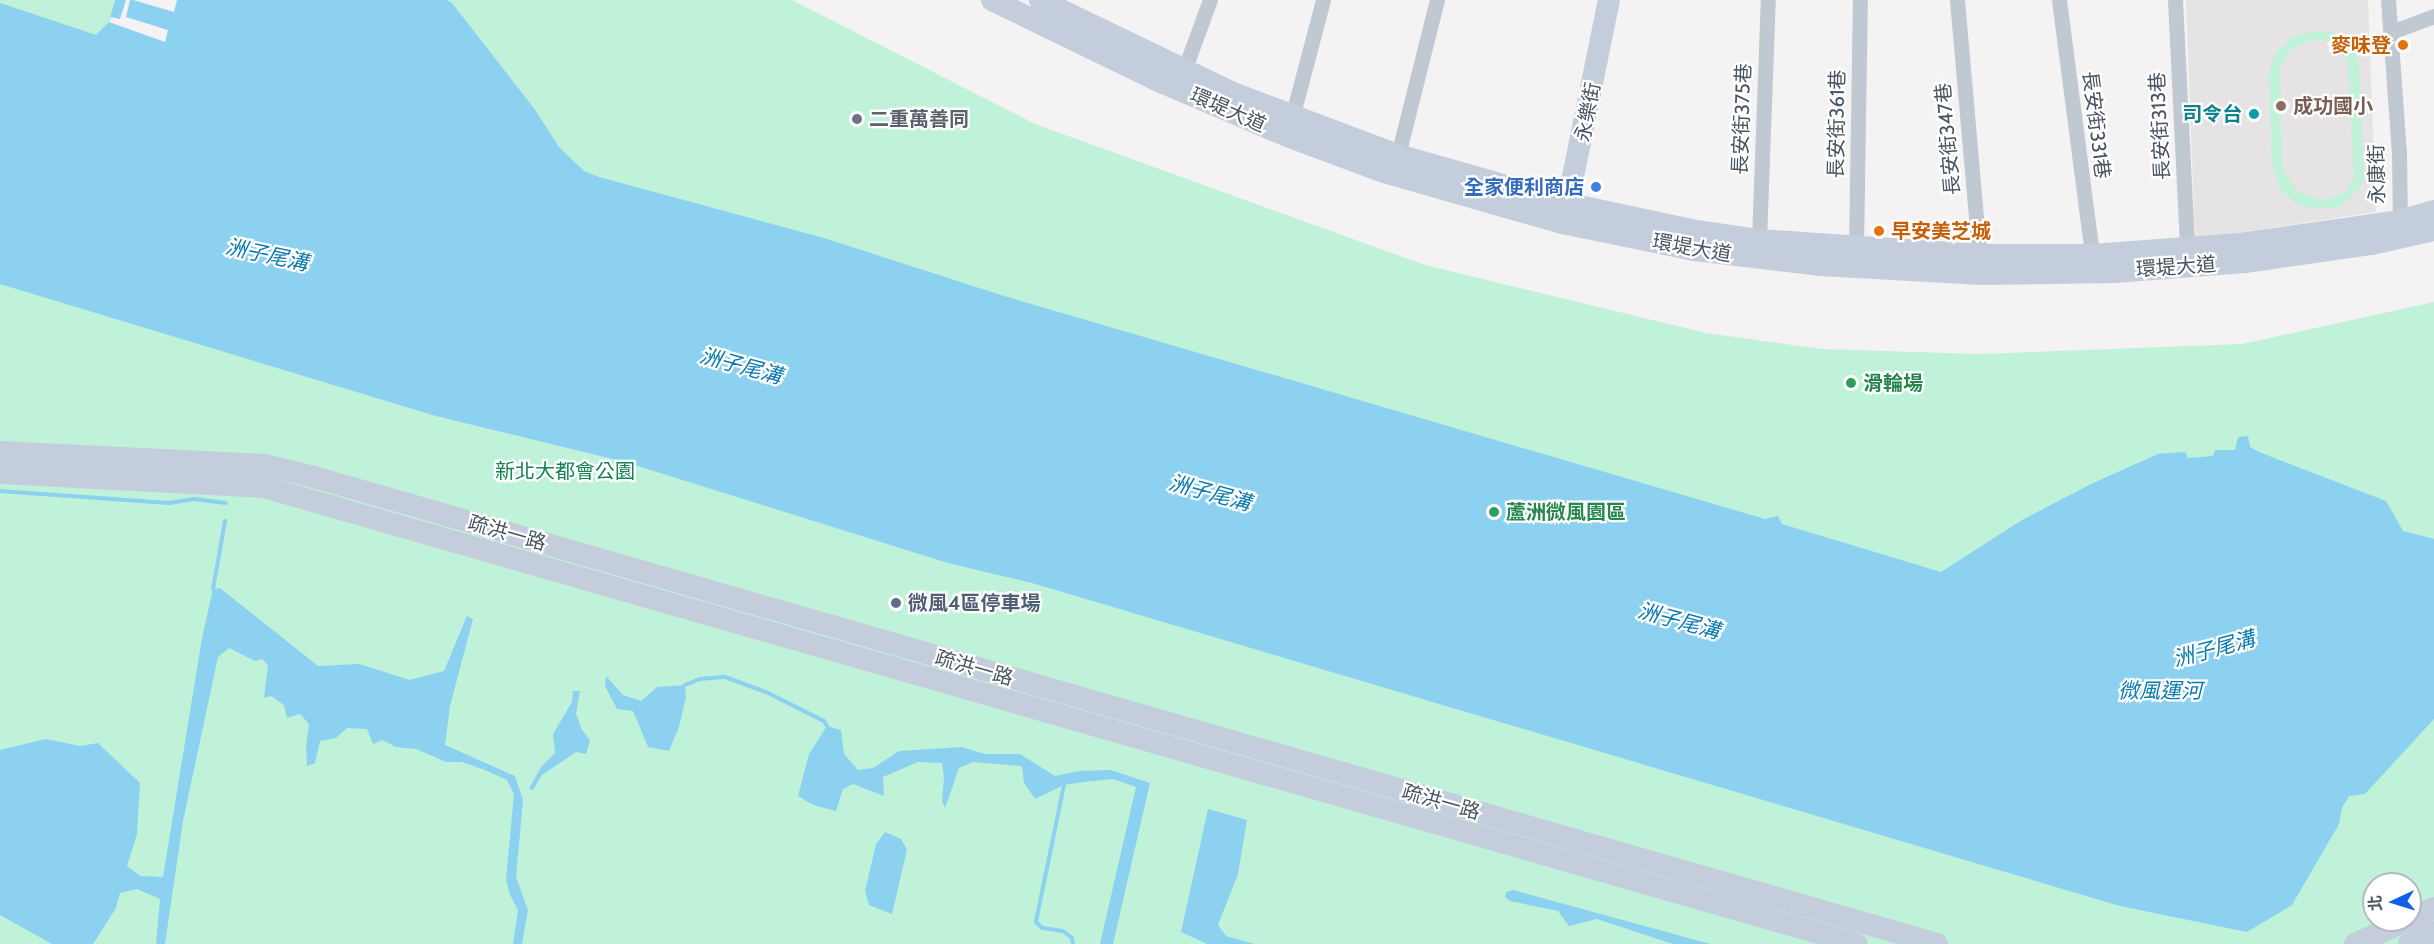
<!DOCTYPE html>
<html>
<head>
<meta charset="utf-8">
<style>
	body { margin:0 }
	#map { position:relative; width:2434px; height:944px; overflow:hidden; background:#f4f2f2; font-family:Cabin,"Noto Sans TC",sans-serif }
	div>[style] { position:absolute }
	.education>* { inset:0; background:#e5e3e4 }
	.green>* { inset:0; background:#c0f2d9 }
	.water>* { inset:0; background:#8cd1f0 }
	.pier>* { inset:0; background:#f4f2f2 }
	.stream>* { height:4px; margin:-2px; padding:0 2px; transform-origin:2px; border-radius:2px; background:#8cd1f0 }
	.street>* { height:15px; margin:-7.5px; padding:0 7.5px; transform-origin:7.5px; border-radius:7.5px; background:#c0c8d2 }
	.secondary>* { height:22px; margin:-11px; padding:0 11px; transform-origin:11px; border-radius:11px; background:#c4cddb }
	.dots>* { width:16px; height:16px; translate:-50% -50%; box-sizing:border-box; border:3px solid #fff; border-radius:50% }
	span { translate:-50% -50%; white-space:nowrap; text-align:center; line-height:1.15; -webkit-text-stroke:4.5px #fff; paint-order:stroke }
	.food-label { font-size:20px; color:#c56008; font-weight:700 }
	.right { translate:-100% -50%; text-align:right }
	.left { translate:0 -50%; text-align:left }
	.education-label { font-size:20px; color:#785e54; font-weight:700 }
	.street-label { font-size:20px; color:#495361 }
	.culture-label { font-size:20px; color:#0d838f; font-weight:700 }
	.worship-label { font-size:20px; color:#5b616d; font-weight:700 }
	.shop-label { font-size:20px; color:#366cbe; font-weight:700 }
	.leisure-label { font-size:20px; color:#27864d; font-weight:700 }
	.park-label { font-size:20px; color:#148255 }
	.service-label { font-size:20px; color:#4e5e75; font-weight:700 }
	.water-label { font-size:21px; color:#087aae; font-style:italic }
	.north { position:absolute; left:2362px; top:872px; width:60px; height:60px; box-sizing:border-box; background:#fff; border:2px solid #b6bac0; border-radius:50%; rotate:266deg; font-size:16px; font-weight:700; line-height:24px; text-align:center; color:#495361 }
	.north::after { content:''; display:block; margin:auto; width:21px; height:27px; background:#135ded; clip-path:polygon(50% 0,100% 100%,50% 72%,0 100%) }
</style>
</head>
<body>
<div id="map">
	<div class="education">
		<div style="clip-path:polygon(2186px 0,2368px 0,2376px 212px,2195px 239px)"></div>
	</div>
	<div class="green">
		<div style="clip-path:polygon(evenodd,0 0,792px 0,1035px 124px,1425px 265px,1706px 333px,1822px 349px,1979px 354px,2242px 344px,2434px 302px,2434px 944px,0 944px,0 0,2374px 884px,2410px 884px,2410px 920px,2374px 920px,2374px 884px)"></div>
		<div style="clip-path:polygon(evenodd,2308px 32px,2331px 32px,2343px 38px,2353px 45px,2359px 61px,2364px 181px,2348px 201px,2336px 208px,2310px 208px,2298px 204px,2281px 191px,2272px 165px,2269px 76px,2272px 61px,2276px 53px,2294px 36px,2308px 32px,2311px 40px,2325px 40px,2336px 44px,2348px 64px,2354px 178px,2346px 191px,2329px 199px,2317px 199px,2297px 191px,2282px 168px,2280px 68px,2289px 51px,2311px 40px)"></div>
	</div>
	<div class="water">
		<div style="clip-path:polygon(115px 0,447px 0,452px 3px,536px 111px,559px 147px,584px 171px,599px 177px,824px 238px,1001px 295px,1765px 519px,1778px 516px,1782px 524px,1941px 572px,2022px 520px,2091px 484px,2158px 454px,2185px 452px,2188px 458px,2213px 456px,2215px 450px,2235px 450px,2238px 437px,2248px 436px,2250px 447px,2259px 452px,2386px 501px,2403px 531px,2434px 539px,2434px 719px,2365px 794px,2349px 796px,2342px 808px,2339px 824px,2292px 905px,2247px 932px,2120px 906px,1032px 583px,948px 563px,625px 462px,436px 416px,0 284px,0 3px,96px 35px,109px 22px)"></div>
		<div style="clip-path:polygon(220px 588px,318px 666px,359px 664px,410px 680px,444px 671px,467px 616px,473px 619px,450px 706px,445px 745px,515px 776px,523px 800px,516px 877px,528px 910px,522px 944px,513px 944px,518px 910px,510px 895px,506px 879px,514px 794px,507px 780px,485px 770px,462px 762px,446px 762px,416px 749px,396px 747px,382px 740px,373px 744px,367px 729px,347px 728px,336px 738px,320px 741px,315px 763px,307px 766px,306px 747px,309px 724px,300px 714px,287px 718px,284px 705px,271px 696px,264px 698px,268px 665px,262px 659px,255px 661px,229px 648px,218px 657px,183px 821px,165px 944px,156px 944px,160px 899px,137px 889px,120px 893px,116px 908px,93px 944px,52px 944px,0 915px,0 750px,46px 739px,80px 746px,98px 743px,140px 783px,137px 834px,127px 866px,140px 876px,163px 877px,202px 638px,213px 589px)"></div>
		<div style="clip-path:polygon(606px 676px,623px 695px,641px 701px,657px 687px,685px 685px,686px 697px,679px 727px,669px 751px,648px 747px,633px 711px,617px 709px,605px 686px)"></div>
		<div style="clip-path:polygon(573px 691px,580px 691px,576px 714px,582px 730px,590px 740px,586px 754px,576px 752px,542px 775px,533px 790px,529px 789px,541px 767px,555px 753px,553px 734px,572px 702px)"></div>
		<div style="clip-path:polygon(827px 726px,841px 730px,844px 754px,858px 770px,873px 768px,899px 751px,962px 747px,985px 754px,1020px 754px,1055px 776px,1079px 771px,1111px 770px,1150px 783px,1113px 944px,1100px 944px,1136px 787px,1113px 779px,1083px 782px,1064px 785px,1035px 799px,1024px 783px,1022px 766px,973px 762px,959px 768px,945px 808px,942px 801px,944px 777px,942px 763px,918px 762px,883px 777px,884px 796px,853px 784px,843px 789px,836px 811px,813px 805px,798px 796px,809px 754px)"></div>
		<div style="clip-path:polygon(1208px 809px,1247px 820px,1238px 874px,1218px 925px,1226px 936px,1254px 944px,1207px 944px,1181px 932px)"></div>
		<div style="clip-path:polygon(885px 832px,901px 839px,907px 850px,892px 914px,869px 905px,865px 891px,876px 844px)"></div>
		<div style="clip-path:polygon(1513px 890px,1703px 942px,1710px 944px,1673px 944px,1597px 919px,1569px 926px,1558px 911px,1510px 901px,1505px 897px,1506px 892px)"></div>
	</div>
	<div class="pier">
		<div style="clip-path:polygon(126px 0,130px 0,126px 17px,168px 30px,165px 42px,109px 22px,111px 17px,120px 19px)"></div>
		<div style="clip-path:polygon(133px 0,177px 0,174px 12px)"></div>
	</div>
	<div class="stream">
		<div style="left:0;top:491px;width:169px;rotate:4.1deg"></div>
		<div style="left:169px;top:503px;width:25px;rotate:-9deg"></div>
		<div style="left:194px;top:499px;width:32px;rotate:7deg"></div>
		<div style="left:213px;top:589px;width:69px;rotate:-80deg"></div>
		<div style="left:685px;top:685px;width:16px;rotate:-22deg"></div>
		<div style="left:700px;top:679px;width:25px;rotate:-5deg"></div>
		<div style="left:725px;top:677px;width:44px;rotate:20.1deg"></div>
		<div style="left:766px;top:692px;width:65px;rotate:26.6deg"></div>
		<div style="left:824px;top:721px;width:6px;rotate:59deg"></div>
		<div style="left:1064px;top:785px;width:140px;rotate:101.6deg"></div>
		<div style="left:1036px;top:922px;width:8px;rotate:45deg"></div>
		<div style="left:1042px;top:928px;width:21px;rotate:8deg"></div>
		<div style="left:1063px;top:931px;width:11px;rotate:38deg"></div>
		<div style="left:1072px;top:938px;width:6px;rotate:81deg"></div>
	</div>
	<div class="street">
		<div style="left:1957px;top:0;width:264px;rotate:85deg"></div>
		<div style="left:2059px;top:0;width:257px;rotate:82.6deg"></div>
		<div style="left:2175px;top:0;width:249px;rotate:87.2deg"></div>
		<div style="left:2388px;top:0;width:154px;rotate:85.9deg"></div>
		<div style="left:2399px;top:154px;width:76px;rotate:89.2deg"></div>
		<div style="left:2391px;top:32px;width:46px;rotate:-20.4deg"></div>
		<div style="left:1182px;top:76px;width:81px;rotate:-69.8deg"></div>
		<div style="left:1290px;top:125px;width:129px;rotate:-75.2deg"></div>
		<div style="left:1398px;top:155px;width:160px;rotate:-75.9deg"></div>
		<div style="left:1759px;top:240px;width:240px;rotate:-87.9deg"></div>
		<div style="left:1856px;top:249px;width:249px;rotate:-89.1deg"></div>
	</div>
	<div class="secondary">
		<div style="left:992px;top:0;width:190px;rotate:25.9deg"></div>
		<div style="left:1163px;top:83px;width:135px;rotate:23.1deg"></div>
		<div style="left:1287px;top:136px;width:103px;rotate:20.4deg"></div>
		<div style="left:1384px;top:172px;width:185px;rotate:16deg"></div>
		<div style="left:1562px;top:223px;width:136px;rotate:11.5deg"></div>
		<div style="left:1695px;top:250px;width:127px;rotate:6.8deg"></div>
		<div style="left:1821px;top:265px;width:161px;rotate:3.2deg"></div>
		<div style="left:1982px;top:274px;width:133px;rotate:-0.9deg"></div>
		<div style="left:2115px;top:272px;width:130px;rotate:-4.4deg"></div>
		<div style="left:2245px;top:262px;width:128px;rotate:-8.1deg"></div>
		<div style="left:2372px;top:244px;width:64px;rotate:-12.7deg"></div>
		<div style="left:1040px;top:0;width:214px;rotate:25.7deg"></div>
		<div style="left:1233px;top:93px;width:176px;rotate:20.6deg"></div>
		<div style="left:1398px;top:155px;width:179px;rotate:15.9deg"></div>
		<div style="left:1570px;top:204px;width:129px;rotate:12.1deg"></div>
		<div style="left:1696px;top:231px;width:64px;rotate:8.1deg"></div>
		<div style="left:1759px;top:240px;width:221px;rotate:3.9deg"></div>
		<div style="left:1979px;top:255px;width:113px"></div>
		<div style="left:2092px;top:255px;width:148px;rotate:-4.3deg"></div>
		<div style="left:2240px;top:244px;width:161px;rotate:-8.2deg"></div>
		<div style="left:2399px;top:221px;width:36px;rotate:-16deg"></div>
		<div style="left:1565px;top:216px;width:220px;rotate:-78.5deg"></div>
		<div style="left:0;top:452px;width:265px;rotate:2.8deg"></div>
		<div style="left:265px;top:465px;width:50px;rotate:13.8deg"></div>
		<div style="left:314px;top:477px;width:1689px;rotate:16.05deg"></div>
		<div style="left:0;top:473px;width:264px;rotate:3deg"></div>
		<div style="left:264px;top:487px;width:1657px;rotate:16.01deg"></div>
		<div style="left:2410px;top:919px;width:26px;rotate:-25deg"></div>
		<div style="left:2355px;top:944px;width:58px;rotate:-24.4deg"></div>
		<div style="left:2409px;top:944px;width:28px;rotate:-26deg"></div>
	</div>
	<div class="dots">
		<div style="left:2403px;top:45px;background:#e8710a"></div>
		<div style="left:2281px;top:106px;background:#8d6e63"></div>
		<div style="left:2254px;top:114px;background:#0f9aa8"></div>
		<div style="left:857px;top:119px;background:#6b7280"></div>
		<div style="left:1596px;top:187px;background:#3f7fe0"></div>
		<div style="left:1879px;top:231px;background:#e8710a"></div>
		<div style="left:1851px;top:383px;background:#2e9e5b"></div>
		<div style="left:1494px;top:512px;background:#2e9e5b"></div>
		<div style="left:896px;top:603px;background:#5c6f8a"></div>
	</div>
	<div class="food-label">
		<span class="right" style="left:2391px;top:45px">麥味登</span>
		<span class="left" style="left:1891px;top:231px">早安美芝城</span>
	</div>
	<div class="education-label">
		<span class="left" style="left:2293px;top:106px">成功國小</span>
	</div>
	<div class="street-label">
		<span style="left:1228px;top:110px;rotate:24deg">環堤大道</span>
		<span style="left:1588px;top:112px;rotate:-79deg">永樂街</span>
		<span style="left:1742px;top:119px;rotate:-88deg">長安街375巷</span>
		<span style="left:1837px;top:124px;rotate:-89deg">長安街361巷</span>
		<span style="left:2096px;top:125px;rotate:83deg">長安街331巷</span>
		<span style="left:2160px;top:126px;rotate:-93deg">長安街313巷</span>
		<span style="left:1948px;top:139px;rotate:-95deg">長安街347巷</span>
		<span style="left:2377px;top:174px;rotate:-91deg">永康街</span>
		<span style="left:1692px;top:248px;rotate:10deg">環堤大道</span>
		<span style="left:2176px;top:267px;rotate:-4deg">環堤大道</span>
		<span style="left:507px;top:533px;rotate:16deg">疏洪一路</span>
		<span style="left:974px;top:668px;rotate:16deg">疏洪一路</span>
		<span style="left:1441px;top:802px;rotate:16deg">疏洪一路</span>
	</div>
	<div class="culture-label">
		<span class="right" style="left:2242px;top:114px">司令台</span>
	</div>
	<div class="worship-label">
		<span class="left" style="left:869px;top:119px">二重萬善同</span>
	</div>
	<div class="shop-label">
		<span class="right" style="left:1584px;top:187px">全家便利商店</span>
	</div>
	<div class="leisure-label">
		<span class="left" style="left:1863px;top:383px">滑輪場</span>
		<span class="left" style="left:1506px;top:512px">蘆洲微風園區</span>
	</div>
	<div class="park-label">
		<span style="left:565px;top:471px">新北大都會公園</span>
	</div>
	<div class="service-label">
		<span class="left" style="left:908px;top:603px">微風4區停車場</span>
	</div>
	<div class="water-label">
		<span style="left:267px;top:255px;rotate:12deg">洲子尾溝</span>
		<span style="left:741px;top:366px;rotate:15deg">洲子尾溝</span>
		<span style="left:1210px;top:493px;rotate:15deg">洲子尾溝</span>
		<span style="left:1679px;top:621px;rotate:15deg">洲子尾溝</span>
		<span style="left:2214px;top:649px;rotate:-15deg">洲子尾溝</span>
		<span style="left:2160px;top:691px">微風運河</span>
	</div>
	<div class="north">北</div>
</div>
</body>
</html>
